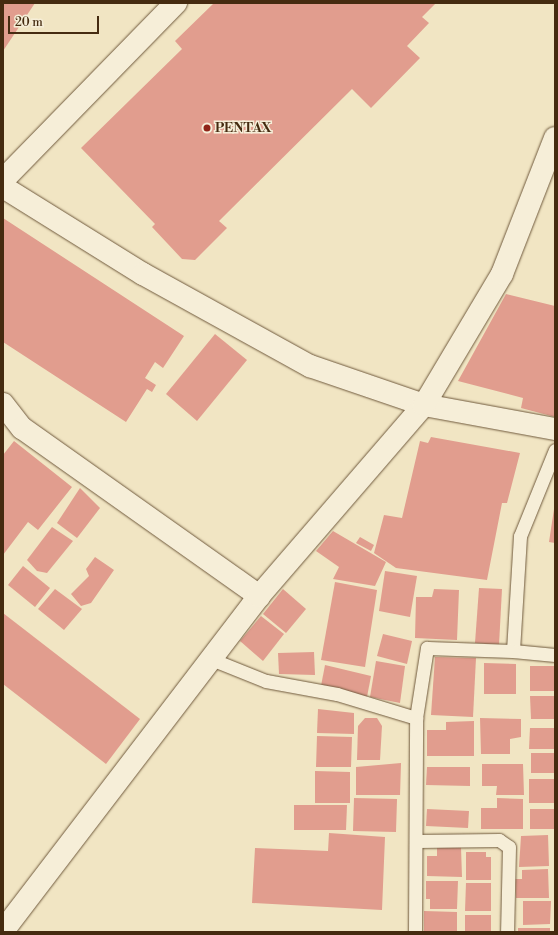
<!DOCTYPE html>
<html>
<head>
<meta charset="utf-8">
<style>
	body { margin:0 }
	#map { position:relative; width:558px; height:935px; overflow:hidden; background:#f1e5c3; font-family:"Libre Bodoni",serif }
	div>[style] { position:absolute }
	.building>* { inset:0; background:#e19d8e }
	.roads { filter:drop-shadow(0 0 1px #705a3d) drop-shadow(0 0 1px #705a3d) }
	.service>* { height:13px; margin:-6.5px; padding:0 6.5px; transform-origin:6.5px; border-radius:6.5px; background:#f6eed8 }
	.minor>* { height:22px; margin:-11px; padding:0 11px; transform-origin:11px; border-radius:11px; background:#f6eed8 }
	.dots>* { width:11px; height:11px; translate:-50% -50%; box-sizing:border-box; border:2px solid #f6eed8; border-radius:50% }
	span { translate:-50% -50%; white-space:nowrap; text-align:center; line-height:1.15; -webkit-text-stroke:3px #f6eed8; paint-order:stroke }
	.poi-label { font-size:13px; color:#452b10; font-weight:700 }
	.left { translate:0 -50%; text-align:left }
	.frame { position:absolute; inset:0; border:4px solid #452b10; pointer-events:none }
	.scale { position:absolute; left:8px; top:16px; width:91px; height:18px; box-sizing:border-box; border:2px solid #452b10; border-top:0; padding-left:5px; font-size:12px; line-height:14px; white-space:nowrap; color:#452b10; -webkit-text-stroke:3px #f6eed8; paint-order:stroke }
</style>
</head>
<body>
<div id="map">
	<div class="building">
		<div style="clip-path:polygon(3px 3px,35px 3px,3px 51px)"></div>
		<div style="clip-path:polygon(214px 3px,436px 3px,422px 17px,429px 23px,407px 46px,420px 58px,371px 108px,352px 89px,219px 221px,227px 228px,195px 260px,182px 259px,152px 227px,155px 224px,81px 148px,182px 49px,175px 41px)"></div>
		<div style="clip-path:polygon(3px 218px,184px 336px,163px 368px,155px 362px,145px 378px,156px 385px,152px 392px,147px 389px,126px 422px,3px 342px)"></div>
		<div style="clip-path:polygon(506px 294px,555px 306px,555px 417px,521px 408px,523px 398px,458px 381px)"></div>
		<div style="clip-path:polygon(215px 334px,247px 360px,197px 421px,166px 394px)"></div>
		<div style="clip-path:polygon(431px 437px,520px 453px,507px 503px,502px 503px,487px 580px,396px 568px,374px 553px,384px 515px,402px 518px,420px 441px,428px 443px)"></div>
		<div style="clip-path:polygon(14px 441px,72px 487px,38px 530px,28px 522px,3px 555px,3px 455px)"></div>
		<div style="clip-path:polygon(80px 488px,100px 508px,77px 538px,57px 523px)"></div>
		<div style="clip-path:polygon(554px 509px,555px 509px,555px 543px,549px 542px)"></div>
		<div style="clip-path:polygon(52px 527px,73px 541px,47px 573px,37px 571px,27px 560px)"></div>
		<div style="clip-path:polygon(333px 531px,386px 562px,375px 586px,333px 579px,339px 567px,316px 551px)"></div>
		<div style="clip-path:polygon(360px 537px,374px 545px,371px 551px,356px 543px)"></div>
		<div style="clip-path:polygon(95px 557px,114px 570px,91px 603px,81px 606px,71px 594px,89px 576px,86px 569px)"></div>
		<div style="clip-path:polygon(23px 566px,50px 588px,35px 607px,8px 585px)"></div>
		<div style="clip-path:polygon(385px 571px,417px 576px,410px 617px,379px 611px)"></div>
		<div style="clip-path:polygon(335px 582px,377px 590px,365px 667px,321px 660px)"></div>
		<div style="clip-path:polygon(479px 588px,502px 589px,499px 645px,475px 643px)"></div>
		<div style="clip-path:polygon(55px 589px,82px 609px,64px 630px,38px 609px)"></div>
		<div style="clip-path:polygon(283px 589px,306px 609px,286px 633px,263px 614px)"></div>
		<div style="clip-path:polygon(434px 589px,459px 590px,457px 640px,415px 638px,416px 597px,432px 597px)"></div>
		<div style="clip-path:polygon(3px 613px,140px 719px,106px 764px,3px 684px)"></div>
		<div style="clip-path:polygon(261px 616px,284px 634px,263px 661px,240px 641px)"></div>
		<div style="clip-path:polygon(383px 634px,412px 641px,407px 664px,377px 656px)"></div>
		<div style="clip-path:polygon(314px 652px,315px 675px,279px 674px,278px 653px)"></div>
		<div style="clip-path:polygon(435px 657px,476px 658px,473px 717px,431px 715px)"></div>
		<div style="clip-path:polygon(376px 661px,405px 666px,400px 703px,370px 697px)"></div>
		<div style="clip-path:polygon(484px 663px,516px 664px,516px 694px,484px 694px)"></div>
		<div style="clip-path:polygon(325px 665px,371px 676px,367px 697px,321px 686px)"></div>
		<div style="clip-path:polygon(530px 666px,555px 666px,555px 691px,530px 691px)"></div>
		<div style="clip-path:polygon(530px 696px,555px 696px,555px 719px,531px 719px)"></div>
		<div style="clip-path:polygon(318px 709px,354px 713px,354px 734px,317px 733px)"></div>
		<div style="clip-path:polygon(365px 718px,377px 718px,382px 726px,380px 760px,357px 760px,358px 726px)"></div>
		<div style="clip-path:polygon(480px 718px,521px 719px,521px 737px,510px 739px,510px 754px,481px 754px)"></div>
		<div style="clip-path:polygon(474px 721px,474px 756px,427px 756px,427px 730px,446px 730px,446px 722px)"></div>
		<div style="clip-path:polygon(530px 728px,555px 728px,555px 749px,529px 749px)"></div>
		<div style="clip-path:polygon(317px 736px,352px 737px,351px 767px,316px 767px)"></div>
		<div style="clip-path:polygon(531px 753px,555px 753px,555px 773px,531px 773px)"></div>
		<div style="clip-path:polygon(401px 763px,400px 795px,356px 795px,356px 767px)"></div>
		<div style="clip-path:polygon(482px 764px,523px 764px,524px 795px,496px 795px,497px 786px,482px 786px)"></div>
		<div style="clip-path:polygon(427px 767px,470px 767px,470px 786px,426px 785px)"></div>
		<div style="clip-path:polygon(315px 771px,350px 772px,350px 803px,315px 803px)"></div>
		<div style="clip-path:polygon(529px 779px,555px 779px,555px 803px,529px 803px)"></div>
		<div style="clip-path:polygon(354px 798px,397px 799px,396px 832px,353px 831px)"></div>
		<div style="clip-path:polygon(497px 798px,523px 799px,523px 829px,481px 829px,481px 808px,497px 808px)"></div>
		<div style="clip-path:polygon(294px 805px,347px 805px,346px 830px,294px 830px)"></div>
		<div style="clip-path:polygon(427px 809px,469px 811px,468px 828px,426px 826px)"></div>
		<div style="clip-path:polygon(530px 809px,555px 809px,555px 829px,530px 829px)"></div>
		<div style="clip-path:polygon(329px 833px,385px 837px,382px 910px,252px 903px,255px 848px,328px 851px)"></div>
		<div style="clip-path:polygon(548px 835px,549px 866px,519px 867px,521px 836px)"></div>
		<div style="clip-path:polygon(437px 847px,461px 847px,462px 877px,427px 876px,427px 856px,437px 856px)"></div>
		<div style="clip-path:polygon(466px 852px,486px 852px,486px 857px,491px 857px,491px 880px,466px 880px)"></div>
		<div style="clip-path:polygon(548px 869px,549px 898px,516px 898px,515px 879px,522px 879px,522px 870px)"></div>
		<div style="clip-path:polygon(426px 881px,458px 881px,457px 909px,430px 909px,430px 899px,426px 899px)"></div>
		<div style="clip-path:polygon(466px 883px,491px 883px,491px 911px,465px 911px)"></div>
		<div style="clip-path:polygon(523px 901px,551px 901px,550px 924px,523px 925px)"></div>
		<div style="clip-path:polygon(424px 911px,457px 912px,457px 932px,424px 932px)"></div>
		<div style="clip-path:polygon(465px 915px,491px 915px,491px 932px,465px 932px)"></div>
		<div style="clip-path:polygon(518px 928px,550px 928px,550px 932px,518px 932px)"></div>
	</div>
	<div class="roads">
		<div class="service">
			<div style="left:555px;top:450px;width:93px;rotate:112.1deg"></div>
			<div style="left:520px;top:536px;width:115px;rotate:93.5deg"></div>
			<div style="left:513px;top:651px;width:42px;rotate:5.4deg"></div>
			<div style="left:211px;top:659px;width:59px;rotate:21.8deg"></div>
			<div style="left:266px;top:681px;width:72px;rotate:10.4deg"></div>
			<div style="left:337px;top:694px;width:83px;rotate:16.9deg"></div>
			<div style="left:417px;top:841px;width:82px;rotate:-0.7deg"></div>
			<div style="left:499px;top:840px;width:12px;rotate:35deg"></div>
			<div style="left:509px;top:847px;width:85px;rotate:91.3deg"></div>
			<div style="left:415px;top:932px;width:214px;rotate:-89.7deg"></div>
			<div style="left:416px;top:718px;width:71px;rotate:-81.1deg"></div>
			<div style="left:427px;top:648px;width:86px;rotate:2deg"></div>
		</div>
		<div class="minor">
			<div style="left:3px;top:180px;width:248px;rotate:-45.7deg"></div>
			<div style="left:3px;top:187px;width:165px;rotate:31.9deg"></div>
			<div style="left:143px;top:274px;width:191px;rotate:28.9deg"></div>
			<div style="left:310px;top:366px;width:120px;rotate:18.9deg"></div>
			<div style="left:424px;top:405px;width:133px;rotate:10.4deg"></div>
			<div style="left:3px;top:404px;width:31px;rotate:52deg"></div>
			<div style="left:22px;top:428px;width:291px;rotate:35.3deg"></div>
			<div style="left:3px;top:931px;width:422px;rotate:-52.6deg"></div>
			<div style="left:259px;top:596px;width:252px;rotate:-49.2deg"></div>
			<div style="left:424px;top:405px;width:152px;rotate:-59.2deg"></div>
			<div style="left:502px;top:274px;width:146px;rotate:-68.7deg"></div>
		</div>
	</div>
	<div class="dots">
		<div style="left:207px;top:128px;background:#8f2418"></div>
	</div>
	<div class="poi-label">
		<span class="left" style="left:215px;top:128px">PENTAX</span>
	</div>
	<div class="frame"></div>
	<div class="scale">20 m</div>
</div>
</body>
</html>
